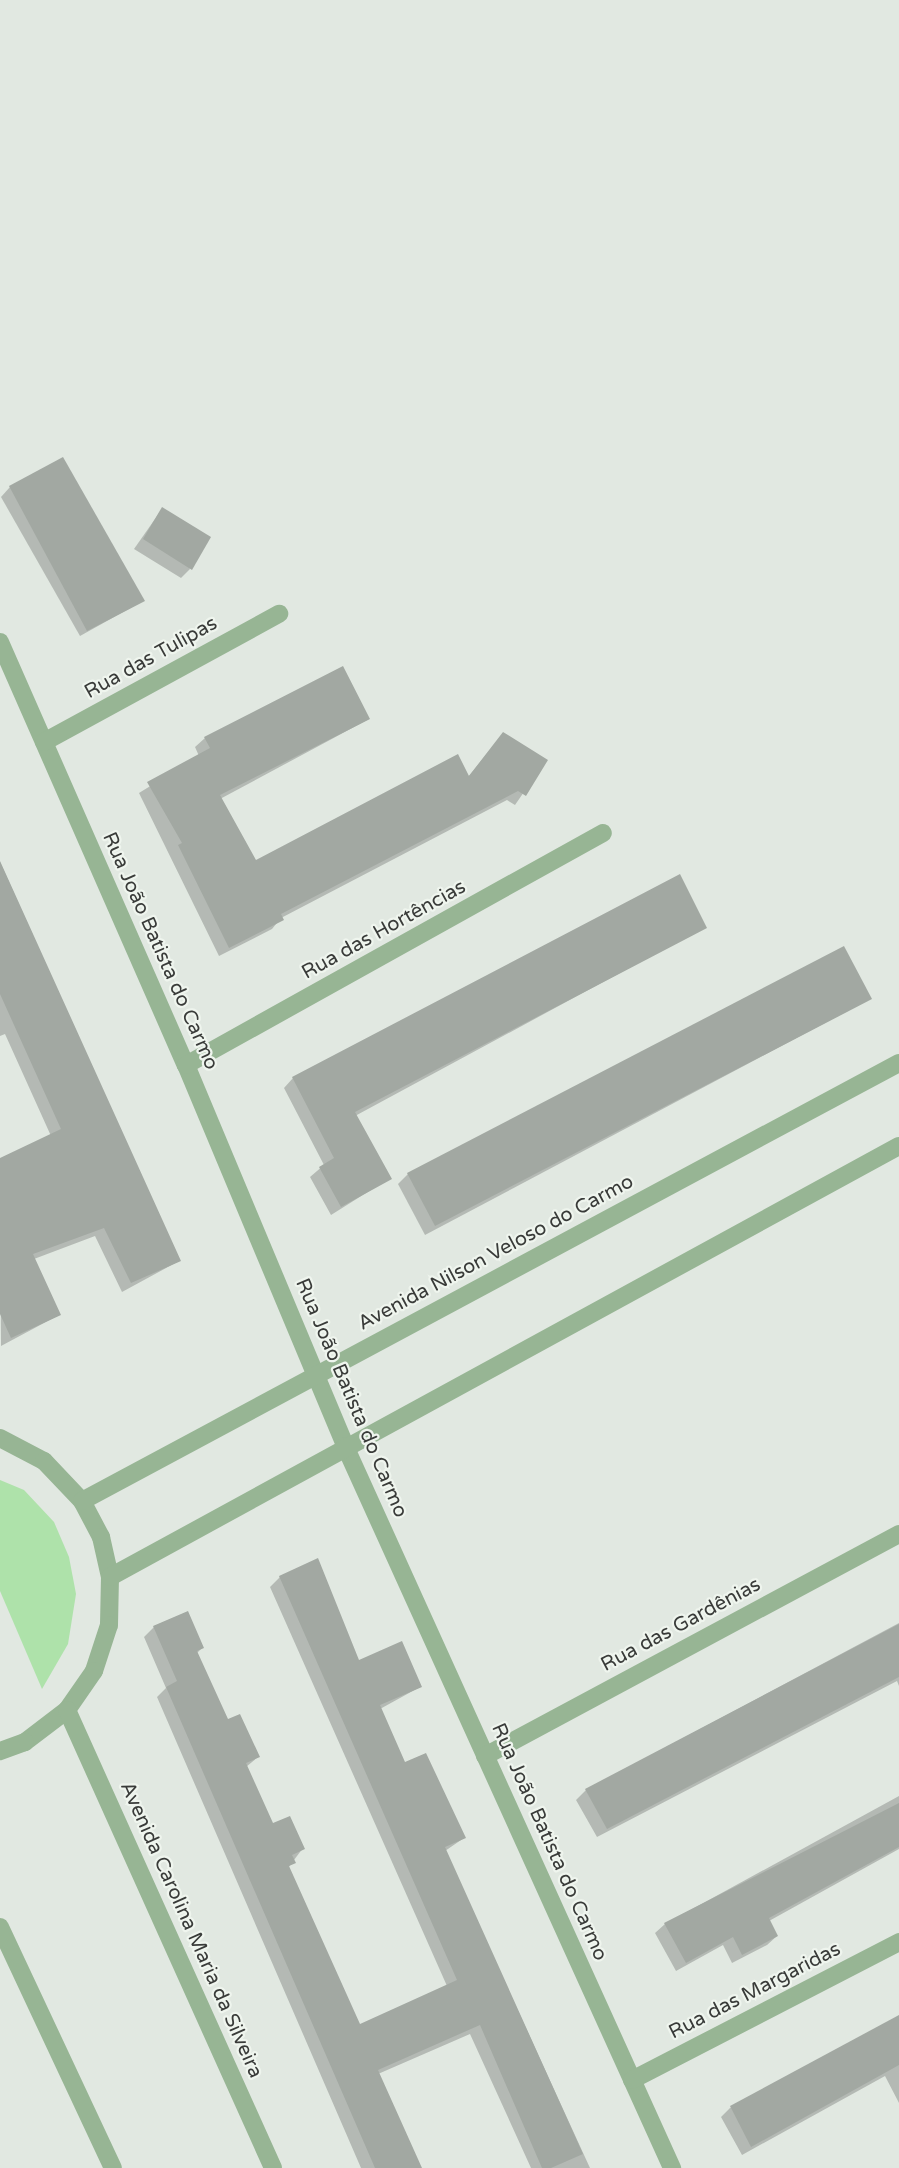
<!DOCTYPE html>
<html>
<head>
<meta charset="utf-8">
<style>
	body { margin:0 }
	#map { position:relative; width:899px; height:2168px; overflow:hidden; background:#e1e8e1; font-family:"Varela Round",sans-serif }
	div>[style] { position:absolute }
	.green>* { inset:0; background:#aee2aa }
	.shadow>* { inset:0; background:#0003 }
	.building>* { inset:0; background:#a2a8a2 }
	.street>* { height:18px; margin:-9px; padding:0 9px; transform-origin:9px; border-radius:9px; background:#97b594 }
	span { translate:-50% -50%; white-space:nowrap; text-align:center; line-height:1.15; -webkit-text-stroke:4.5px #eff5ee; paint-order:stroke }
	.street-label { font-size:20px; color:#393b39 }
</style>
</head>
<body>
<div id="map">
	<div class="green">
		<div style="clip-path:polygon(0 1480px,24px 1490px,54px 1522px,69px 1557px,76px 1594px,68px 1644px,42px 1689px,0 1591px)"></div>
	</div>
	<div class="shadow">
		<div style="clip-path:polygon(10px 487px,143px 601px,80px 636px,1px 497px)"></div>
		<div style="clip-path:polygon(162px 509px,190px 569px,181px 578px,134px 549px)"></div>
		<div style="clip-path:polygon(369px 719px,220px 799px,255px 862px,468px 777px,503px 734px,546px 760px,515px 805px,507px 800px,281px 918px,272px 929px,219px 956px,139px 793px,199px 756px,195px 747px,205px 738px)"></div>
		<div style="clip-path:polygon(0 862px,179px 1261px,122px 1292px,95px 1236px,34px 1259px,59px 1315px,1px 1346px,0 1160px,51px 1136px,5px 1034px,0 1036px)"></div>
		<div style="clip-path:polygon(705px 927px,355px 1116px,390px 1178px,331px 1215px,310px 1177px,324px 1165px,284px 1088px,293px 1078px)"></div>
		<div style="clip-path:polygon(870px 999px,425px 1235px,398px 1184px,408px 1174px)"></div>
		<div style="clip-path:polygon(280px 1577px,358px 1662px,420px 1687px,380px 1709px,404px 1764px,464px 1838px,445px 1851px,590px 2168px,531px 2168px,470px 2034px,378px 2074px,419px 2168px,361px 2168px,157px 1697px,166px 1688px,144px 1637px,154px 1627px,202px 1648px,196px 1654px,227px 1721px,258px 1757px,246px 1767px,272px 1825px,303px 1848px,288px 1868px,359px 2026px,447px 1986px,270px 1587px)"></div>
		<div style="clip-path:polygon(899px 1623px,899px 1686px,897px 1681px,597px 1837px,576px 1800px,586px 1790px)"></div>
		<div style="clip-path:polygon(899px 1796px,899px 1849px,769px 1921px,777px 1936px,767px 1945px,732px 1963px,723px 1945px,676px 1971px,655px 1933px,665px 1924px)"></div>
		<div style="clip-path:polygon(899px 2020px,899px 2103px,885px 2076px,742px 2155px,721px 2117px,730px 2108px)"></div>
	</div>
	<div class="building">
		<div style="clip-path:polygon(63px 457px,145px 601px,87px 631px,9px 486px)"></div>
		<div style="clip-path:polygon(162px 507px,211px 537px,192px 570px,143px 539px)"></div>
		<div style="clip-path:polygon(343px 666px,370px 719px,220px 795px,256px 860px,458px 754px,469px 776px,503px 732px,548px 760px,526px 796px,518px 791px,281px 914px,284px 920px,229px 948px,178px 845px,182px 843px,147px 782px,210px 748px,204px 737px)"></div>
		<div style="clip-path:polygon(0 861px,181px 1261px,131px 1283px,104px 1228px,33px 1254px,61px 1315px,11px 1338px,0 1314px,0 1158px,61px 1129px,0 994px)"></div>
		<div style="clip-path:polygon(680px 874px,707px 928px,355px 1112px,392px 1179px,341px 1207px,319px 1167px,334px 1158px,292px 1077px)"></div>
		<div style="clip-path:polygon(844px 946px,872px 999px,435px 1226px,407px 1173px)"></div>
		<div style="clip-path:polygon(318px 1558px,359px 1660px,402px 1641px,422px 1687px,380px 1705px,405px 1762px,426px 1753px,466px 1838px,445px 1847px,583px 2154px,551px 2168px,542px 2168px,480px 2025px,378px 2070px,422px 2168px,375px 2168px,166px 1687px,177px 1681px,153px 1626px,188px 1611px,204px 1648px,197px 1651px,228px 1719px,240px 1714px,260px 1757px,246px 1763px,273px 1823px,290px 1816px,305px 1849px,292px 1855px,296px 1863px,289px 1866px,360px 2024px,457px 1980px,279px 1576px)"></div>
		<div style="clip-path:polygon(899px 1624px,899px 1677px,607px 1829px,585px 1789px)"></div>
		<div style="clip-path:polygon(899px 1803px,899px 1847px,769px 1918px,778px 1936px,742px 1955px,733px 1937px,686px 1963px,664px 1923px)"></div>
		<div style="clip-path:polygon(899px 2015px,899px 2065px,751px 2147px,730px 2106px)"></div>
	</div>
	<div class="street">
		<div style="left:0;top:642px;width:462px;rotate:66.3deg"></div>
		<div style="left:186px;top:1065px;width:413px;rotate:67.3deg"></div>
		<div style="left:345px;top:1446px;width:793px;rotate:65.63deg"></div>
		<div style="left:44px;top:742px;width:268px;rotate:-28.6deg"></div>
		<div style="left:186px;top:1065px;width:477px;rotate:-29.1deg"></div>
		<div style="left:0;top:1438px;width:50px;rotate:27.6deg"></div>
		<div style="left:44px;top:1461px;width:55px;rotate:46.5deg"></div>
		<div style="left:82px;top:1501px;width:41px;rotate:62.2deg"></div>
		<div style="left:101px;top:1537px;width:41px;rotate:77.3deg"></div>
		<div style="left:110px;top:1577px;width:48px;rotate:91.2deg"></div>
		<div style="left:109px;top:1625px;width:48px;rotate:108.1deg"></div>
		<div style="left:94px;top:1671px;width:47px;rotate:124.7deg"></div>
		<div style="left:67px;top:1710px;width:53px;rotate:142.7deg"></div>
		<div style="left:25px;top:1742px;width:27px;rotate:160deg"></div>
		<div style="left:82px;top:1501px;width:927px;rotate:-28.2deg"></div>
		<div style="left:110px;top:1577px;width:899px;rotate:-28.65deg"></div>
		<div style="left:67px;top:1710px;width:502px;rotate:65.78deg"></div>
		<div style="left:485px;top:1756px;width:470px;rotate:-28.2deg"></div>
		<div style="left:0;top:1927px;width:266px;rotate:64.9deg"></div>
		<div style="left:632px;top:2080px;width:301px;rotate:-27.3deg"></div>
	</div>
	<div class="street-label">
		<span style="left:151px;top:658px;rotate:-29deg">Rua das Tulipas</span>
		<span style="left:384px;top:930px;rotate:-29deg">Rua das Hortências</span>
		<span style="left:160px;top:951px;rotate:66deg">Rua João Batista do Carmo</span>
		<span style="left:496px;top:1253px;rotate:-28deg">Avenida Nilson Veloso do Carmo</span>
		<span style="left:351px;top:1398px;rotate:67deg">Rua João Batista do Carmo</span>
		<span style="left:681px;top:1625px;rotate:-28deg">Rua das Gardênias</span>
		<span style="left:549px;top:1842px;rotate:66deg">Rua João Batista do Carmo</span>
		<span style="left:191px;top:1930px;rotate:66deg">Avenida Carolina Maria da Silveira</span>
		<span style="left:755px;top:1991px;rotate:-27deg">Rua das Margaridas</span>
	</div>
</div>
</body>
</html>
